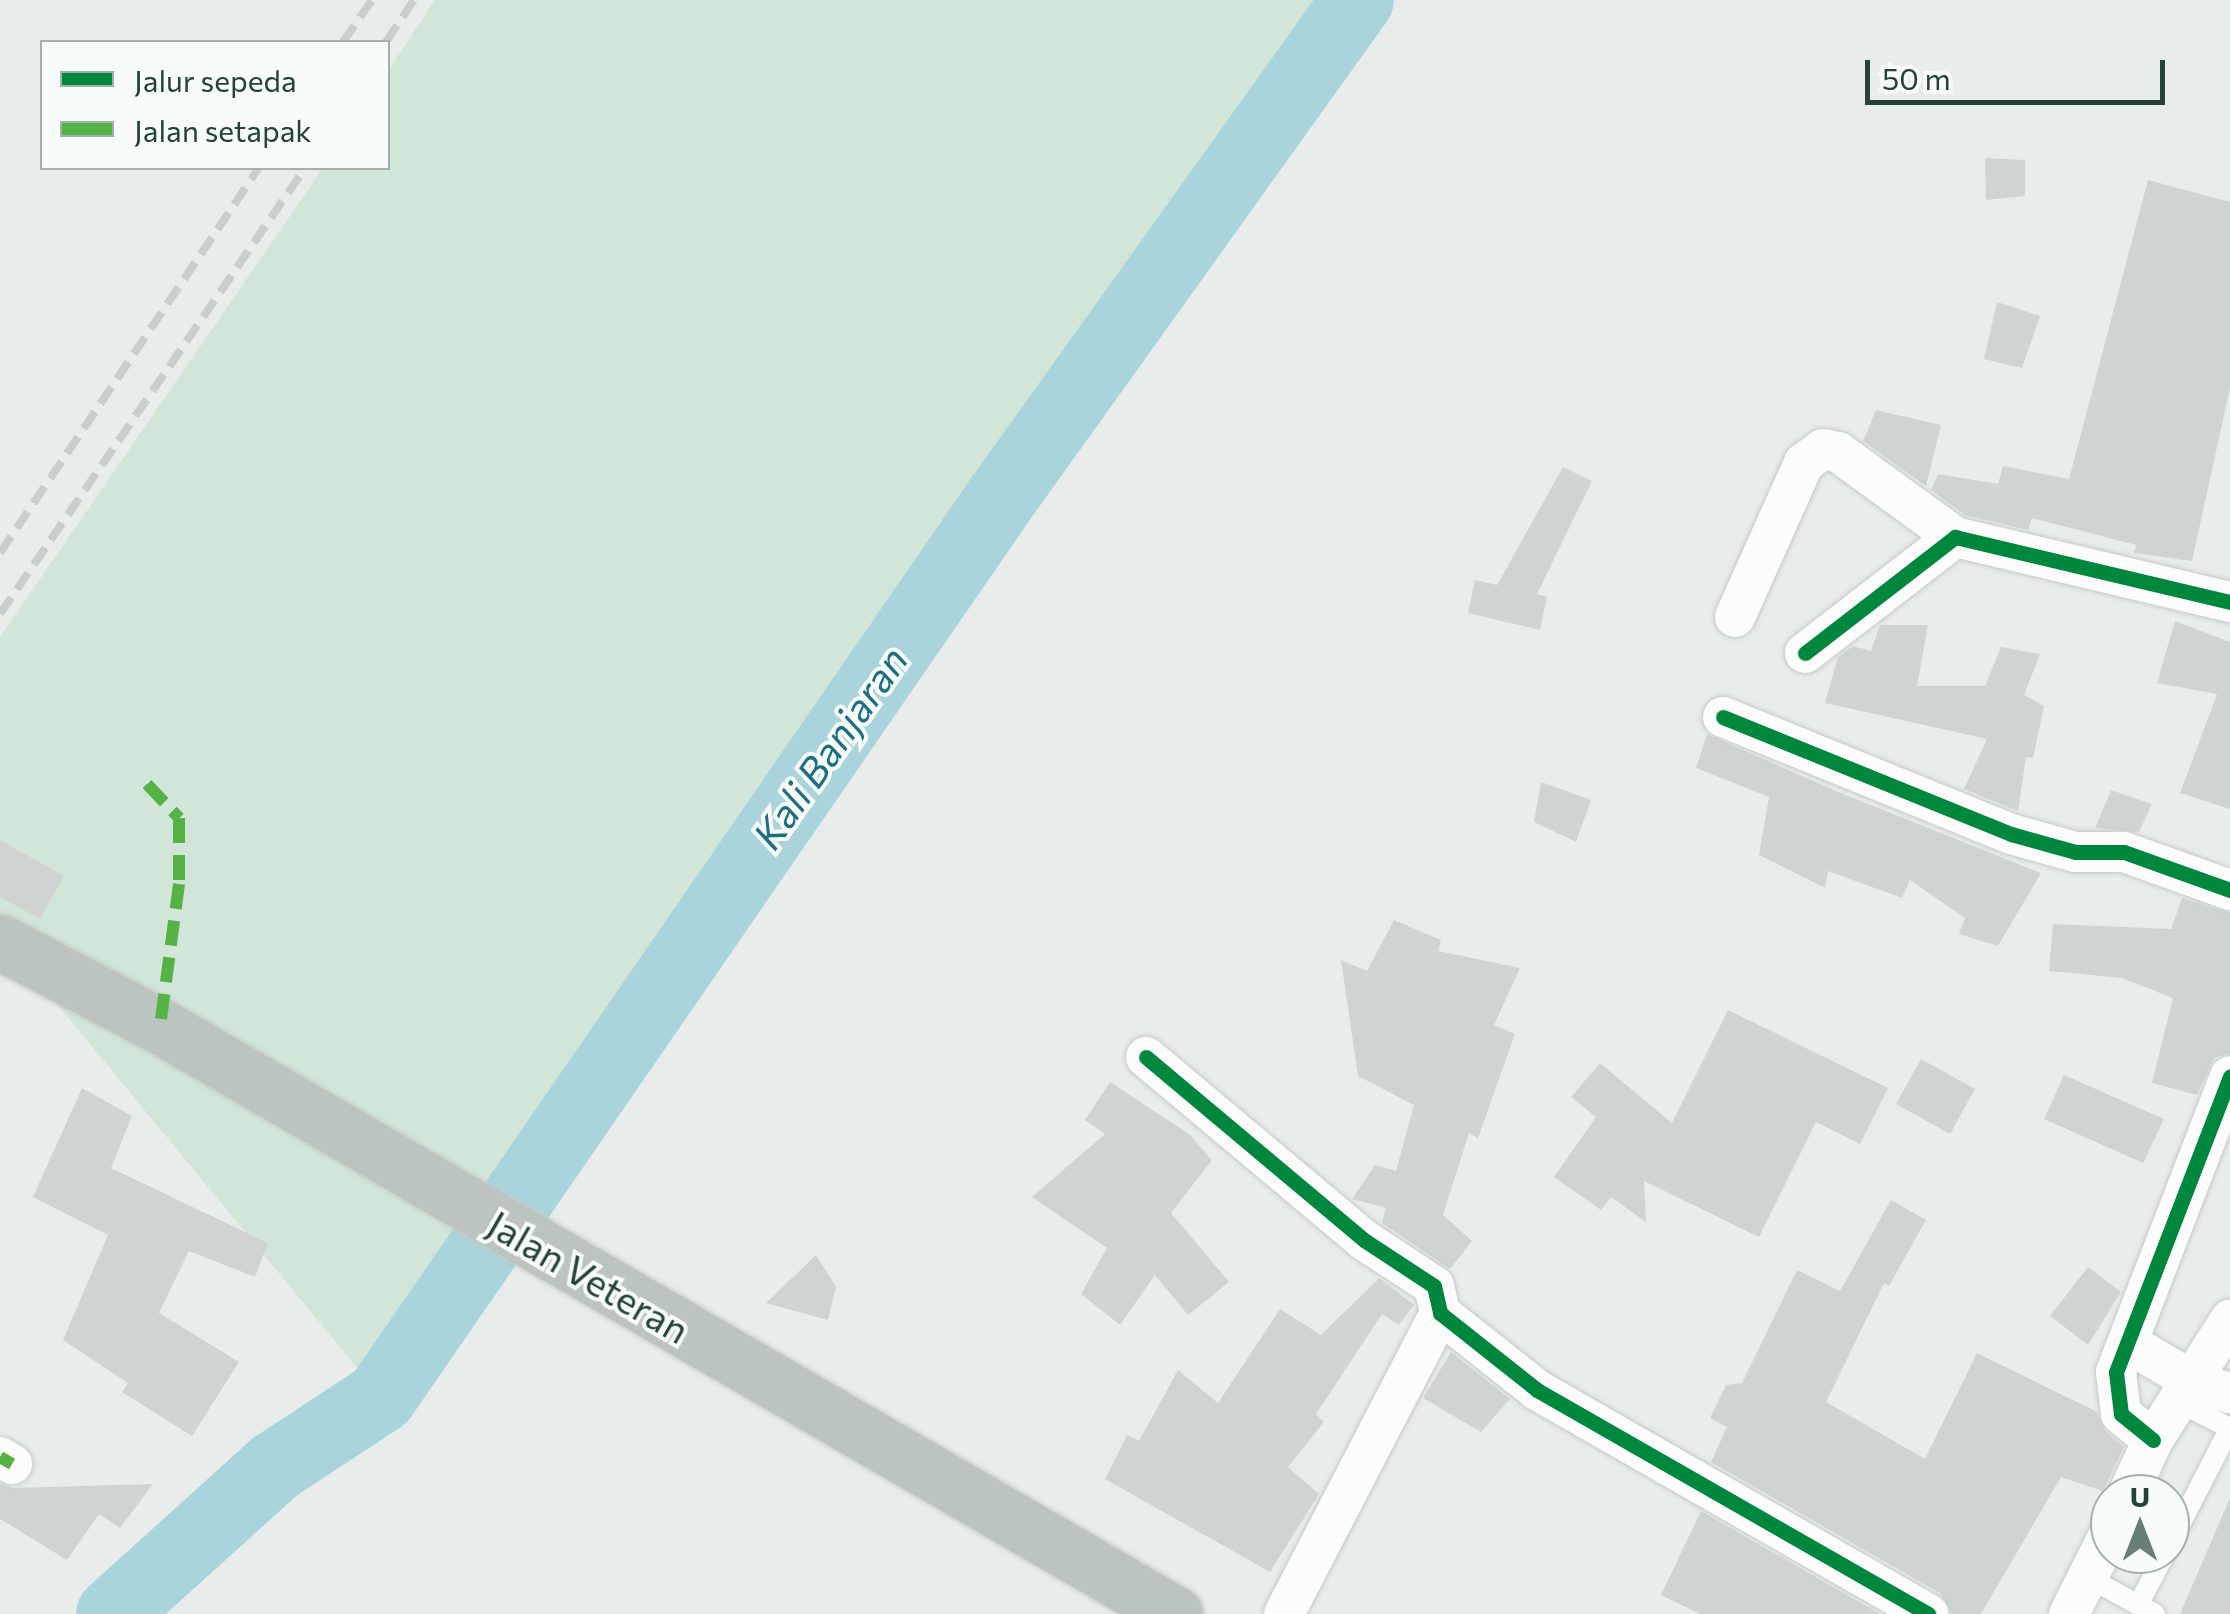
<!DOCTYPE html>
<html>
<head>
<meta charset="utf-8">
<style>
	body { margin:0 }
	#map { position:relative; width:2230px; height:1614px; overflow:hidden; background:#e8edeb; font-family:Commissioner,sans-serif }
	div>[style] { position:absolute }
	.green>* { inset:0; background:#d1e6d8 }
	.river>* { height:72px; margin:-36px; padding:0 36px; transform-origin:36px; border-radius:36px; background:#a9d4db }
	.building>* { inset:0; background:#cfd4d2 }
	.roads { filter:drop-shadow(0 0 2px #c5cac8) drop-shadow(0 0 2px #c5cac8) }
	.lane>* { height:20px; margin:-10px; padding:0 10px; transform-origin:10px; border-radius:10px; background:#fcfcfc }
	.street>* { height:40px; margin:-20px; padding:0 20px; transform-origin:20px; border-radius:20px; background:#fcfcfc }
	.highway>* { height:55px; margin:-27.5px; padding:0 27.5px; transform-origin:27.5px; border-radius:27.5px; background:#bcc4c2 }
	.rail>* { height:8px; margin-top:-4px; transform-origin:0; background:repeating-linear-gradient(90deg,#c9cdcc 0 20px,transparent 0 30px) }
	.quiet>* { height:12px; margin-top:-6px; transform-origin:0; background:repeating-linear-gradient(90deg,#55b346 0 25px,transparent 0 37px) }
	.cycleway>* { height:15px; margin:-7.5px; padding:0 7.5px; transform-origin:7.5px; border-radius:7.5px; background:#00873e }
	span { translate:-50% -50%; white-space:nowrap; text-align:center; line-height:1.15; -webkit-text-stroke:8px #f7fbf9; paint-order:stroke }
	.street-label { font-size:38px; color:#24423a }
	.water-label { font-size:40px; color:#1c6f80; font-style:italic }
	.legend { position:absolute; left:40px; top:40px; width:350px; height:130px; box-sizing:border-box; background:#f7fbf9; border:2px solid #a3b1ad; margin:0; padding:12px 18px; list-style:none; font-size:30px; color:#24423a }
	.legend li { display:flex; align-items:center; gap:20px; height:50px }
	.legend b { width:50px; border:2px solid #a3b1ad }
	.north { position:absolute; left:2090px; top:1474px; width:100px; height:100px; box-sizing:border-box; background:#f7fbf9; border:2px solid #a3b1ad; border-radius:50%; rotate:0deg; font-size:28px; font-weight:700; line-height:40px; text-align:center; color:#24423a }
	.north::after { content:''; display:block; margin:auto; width:35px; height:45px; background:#697e78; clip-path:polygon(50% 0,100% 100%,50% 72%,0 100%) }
	.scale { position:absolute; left:1865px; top:60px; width:300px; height:45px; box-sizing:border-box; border:5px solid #24423a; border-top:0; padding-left:12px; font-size:30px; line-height:35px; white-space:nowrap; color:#24423a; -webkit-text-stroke:8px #f7fbf9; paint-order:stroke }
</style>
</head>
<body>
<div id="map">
	<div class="green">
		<div style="clip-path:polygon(435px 0,1358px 0,999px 501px,381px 1397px,43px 987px,0 965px,0 637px,323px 168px,388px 168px,388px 71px)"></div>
	</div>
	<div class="river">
		<div style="left:112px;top:1614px;width:221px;rotate:-42.1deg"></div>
		<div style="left:276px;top:1466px;width:126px;rotate:-33.3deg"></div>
		<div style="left:381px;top:1397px;width:1088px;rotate:-55.4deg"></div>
		<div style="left:999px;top:501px;width:616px;rotate:-54.38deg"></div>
	</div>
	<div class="building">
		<div style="clip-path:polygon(1985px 158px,2025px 160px,2025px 196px,1986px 200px)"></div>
		<div style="clip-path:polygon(2148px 180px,2230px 202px,2230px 388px,2192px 561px,2134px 553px,2136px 545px,2032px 518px,2028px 530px,1965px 515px,1931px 490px,1938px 474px,1998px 484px,2003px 466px,2069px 479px)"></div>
		<div style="clip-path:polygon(1997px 302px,2040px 316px,2022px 368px,1984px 359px)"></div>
		<div style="clip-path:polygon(1876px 410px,1941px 425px,1926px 486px,1863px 441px)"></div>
		<div style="clip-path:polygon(1563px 467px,1592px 481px,1537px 594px,1547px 597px,1540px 630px,1468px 613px,1475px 580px,1497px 585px)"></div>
		<div style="clip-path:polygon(2175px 621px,2230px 642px,2230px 809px,2180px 793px,2217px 694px,2157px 683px)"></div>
		<div style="clip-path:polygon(1880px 625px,1928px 625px,1917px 686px,1985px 686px,2001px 647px,2040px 654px,2024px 695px,2044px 706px,2033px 758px,2026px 757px,2018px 811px,1964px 789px,1987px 739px,1825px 703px,1838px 657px,1853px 646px,1871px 651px)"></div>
		<div style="clip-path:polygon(1707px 734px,1838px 792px,2041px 873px,1998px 946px,1959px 934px,1965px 918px,1910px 880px,1902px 898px,1828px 871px,1825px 888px,1759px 855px,1769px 797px,1696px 768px)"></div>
		<div style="clip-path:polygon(1541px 782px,1591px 800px,1576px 842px,1534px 822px)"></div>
		<div style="clip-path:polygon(2111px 790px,2152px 804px,2139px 832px,2095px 828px)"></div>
		<div style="clip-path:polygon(0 840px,64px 876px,40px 919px,0 897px)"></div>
		<div style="clip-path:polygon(2182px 898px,2230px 913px,2230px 1053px,2214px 1058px,2197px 1095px,2152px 1083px,2173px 998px,2122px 978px,2049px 971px,2053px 924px,2171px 929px)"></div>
		<div style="clip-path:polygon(1394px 920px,1441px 940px,1438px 951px,1520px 968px,1494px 1025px,1515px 1034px,1478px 1138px,1469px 1133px,1443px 1215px,1472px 1241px,1450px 1269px,1382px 1223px,1386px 1208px,1352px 1199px,1375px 1165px,1396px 1171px,1414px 1105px,1358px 1076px,1341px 960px,1367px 971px)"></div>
		<div style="clip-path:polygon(1728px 1010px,1888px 1088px,1860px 1144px,1816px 1122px,1759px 1237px,1644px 1181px,1646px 1222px,1611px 1197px,1601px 1210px,1554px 1177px,1596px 1117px,1571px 1097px,1600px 1063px,1672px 1123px)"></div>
		<div style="clip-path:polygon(1921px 1059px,1975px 1089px,1950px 1134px,1896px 1104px)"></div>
		<div style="clip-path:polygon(2064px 1075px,2164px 1119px,2143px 1163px,2044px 1119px)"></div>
		<div style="clip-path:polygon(1110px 1082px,1189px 1134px,1212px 1160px,1171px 1213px,1229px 1282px,1188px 1315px,1155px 1275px,1120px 1325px,1081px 1294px,1107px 1248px,1032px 1197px,1105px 1134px,1085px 1120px)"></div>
		<div style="clip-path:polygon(82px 1088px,132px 1116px,111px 1168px,268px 1243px,255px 1277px,189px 1251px,159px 1313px,239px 1362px,192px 1436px,122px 1392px,128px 1383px,63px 1340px,108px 1235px,33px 1197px)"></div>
		<div style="clip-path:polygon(1891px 1200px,1926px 1220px,1889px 1286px,1884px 1283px,1826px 1402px,1925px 1459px,1977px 1353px,2097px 1412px,2105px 1431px,2124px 1447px,2103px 1491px,2061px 1477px,1981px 1614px,1952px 1614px,1940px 1593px,1711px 1462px,1727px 1427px,1710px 1418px,1726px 1385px,1742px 1383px,1797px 1270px,1840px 1291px)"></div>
		<div style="clip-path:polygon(816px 1255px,836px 1287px,828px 1320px,766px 1303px)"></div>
		<div style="clip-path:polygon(2088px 1267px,2121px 1292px,2088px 1345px,2050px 1316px)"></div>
		<div style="clip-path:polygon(1379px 1278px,1414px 1305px,1399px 1325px,1382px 1314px,1316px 1414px,1324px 1422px,1288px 1467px,1319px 1494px,1270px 1572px,1105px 1479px,1127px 1435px,1139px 1441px,1178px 1370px,1218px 1403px,1280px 1309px,1321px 1335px)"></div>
		<div style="clip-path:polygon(1451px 1352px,1510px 1399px,1481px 1432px,1423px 1398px)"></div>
		<div style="clip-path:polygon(0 1484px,13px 1488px,153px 1484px,120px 1528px,99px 1514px,67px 1560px,0 1519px)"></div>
		<div style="clip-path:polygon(2230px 1498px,2230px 1614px,2180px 1614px)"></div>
		<div style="clip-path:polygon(1701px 1511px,1880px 1614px,1700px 1614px,1661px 1595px)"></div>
	</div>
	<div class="roads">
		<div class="lane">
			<div style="left:2170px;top:1544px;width:131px;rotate:-62.7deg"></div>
			<div style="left:2230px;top:1428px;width:58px;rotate:-153.4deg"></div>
			<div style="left:2089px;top:1578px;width:75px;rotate:28.6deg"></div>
			<div style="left:2138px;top:1605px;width:58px;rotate:-62.1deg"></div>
		</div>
		<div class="street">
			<div style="left:1735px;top:617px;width:169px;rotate:-65.9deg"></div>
			<div style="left:1804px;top:463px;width:24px;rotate:-36deg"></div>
			<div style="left:1823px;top:449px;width:15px;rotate:11deg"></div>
			<div style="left:1838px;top:452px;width:145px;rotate:36deg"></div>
			<div style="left:1805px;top:653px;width:190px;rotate:-37.7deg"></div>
			<div style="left:1955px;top:537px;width:283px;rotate:13.3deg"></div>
			<div style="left:1723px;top:717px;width:311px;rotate:22.1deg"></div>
			<div style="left:2011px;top:834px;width:67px;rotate:15.5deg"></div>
			<div style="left:2076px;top:852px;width:48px"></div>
			<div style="left:2124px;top:852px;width:113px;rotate:19.7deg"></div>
			<div style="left:1146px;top:1057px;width:285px;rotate:40deg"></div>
			<div style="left:1364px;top:1240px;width:84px;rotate:33.3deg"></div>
			<div style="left:1434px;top:1286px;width:28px;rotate:77deg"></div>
			<div style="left:1440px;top:1313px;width:124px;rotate:38.4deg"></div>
			<div style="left:1537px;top:1390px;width:451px;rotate:29.8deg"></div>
			<div style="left:2128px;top:1343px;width:74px;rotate:30.7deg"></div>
			<div style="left:2192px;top:1381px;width:40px;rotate:18deg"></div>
			<div style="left:2153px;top:1440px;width:41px;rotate:-140.9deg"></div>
			<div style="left:2121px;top:1414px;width:42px;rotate:-96.8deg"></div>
			<div style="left:2116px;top:1372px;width:317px;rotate:-68.9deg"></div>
			<div style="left:0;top:1457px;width:14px;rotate:30deg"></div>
			<div style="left:2128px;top:1494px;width:60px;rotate:-65.2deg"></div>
			<div style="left:2153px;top:1440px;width:143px;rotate:-57.3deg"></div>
			<div style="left:1284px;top:1614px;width:339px;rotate:-62.6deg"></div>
			<div style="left:2069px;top:1614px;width:91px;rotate:-63.2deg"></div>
		</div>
		<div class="highway">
			<div style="left:0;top:942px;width:181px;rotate:27.7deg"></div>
			<div style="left:160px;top:1026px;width:1173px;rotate:30.08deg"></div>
		</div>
	</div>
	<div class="rail">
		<div style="left:343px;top:42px;width:51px;rotate:-55.4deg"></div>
		<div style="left:386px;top:42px;width:50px;rotate:-56.3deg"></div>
		<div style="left:0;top:553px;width:464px;rotate:-56.1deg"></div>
		<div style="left:0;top:614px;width:540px;rotate:-55.63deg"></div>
	</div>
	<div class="quiet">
		<div style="left:147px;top:784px;width:47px;rotate:46.7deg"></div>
		<div style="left:179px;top:818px;width:66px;rotate:90deg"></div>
		<div style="left:179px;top:884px;width:143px;rotate:97.6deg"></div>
		<div style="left:0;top:1457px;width:14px;rotate:30deg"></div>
	</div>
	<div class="cycleway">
		<div style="left:1805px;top:653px;width:190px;rotate:-37.7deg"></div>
		<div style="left:1955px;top:537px;width:283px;rotate:13.3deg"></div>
		<div style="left:1723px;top:717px;width:311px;rotate:22.1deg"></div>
		<div style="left:2011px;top:834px;width:67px;rotate:15.5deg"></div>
		<div style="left:2076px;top:852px;width:48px"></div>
		<div style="left:2124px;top:852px;width:113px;rotate:19.7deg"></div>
		<div style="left:1146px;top:1057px;width:285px;rotate:40deg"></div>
		<div style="left:1364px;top:1240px;width:84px;rotate:33.3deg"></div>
		<div style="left:1434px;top:1286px;width:28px;rotate:77deg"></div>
		<div style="left:1440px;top:1313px;width:124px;rotate:38.4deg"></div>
		<div style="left:1537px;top:1390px;width:451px;rotate:29.8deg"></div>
		<div style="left:2153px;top:1440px;width:41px;rotate:-140.9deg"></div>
		<div style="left:2121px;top:1414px;width:42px;rotate:-96.8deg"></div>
		<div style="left:2116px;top:1372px;width:317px;rotate:-68.9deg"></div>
	</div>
	<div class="street-label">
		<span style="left:589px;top:1276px;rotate:30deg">Jalan Veteran</span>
	</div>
	<div class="water-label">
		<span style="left:829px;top:747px;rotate:-55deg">Kali Banjaran</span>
	</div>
	<ul class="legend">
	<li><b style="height:12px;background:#00873e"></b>Jalur sepeda</li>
	<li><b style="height:12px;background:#55b346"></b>Jalan setapak</li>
	</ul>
	<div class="north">U</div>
	<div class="scale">50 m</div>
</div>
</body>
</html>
